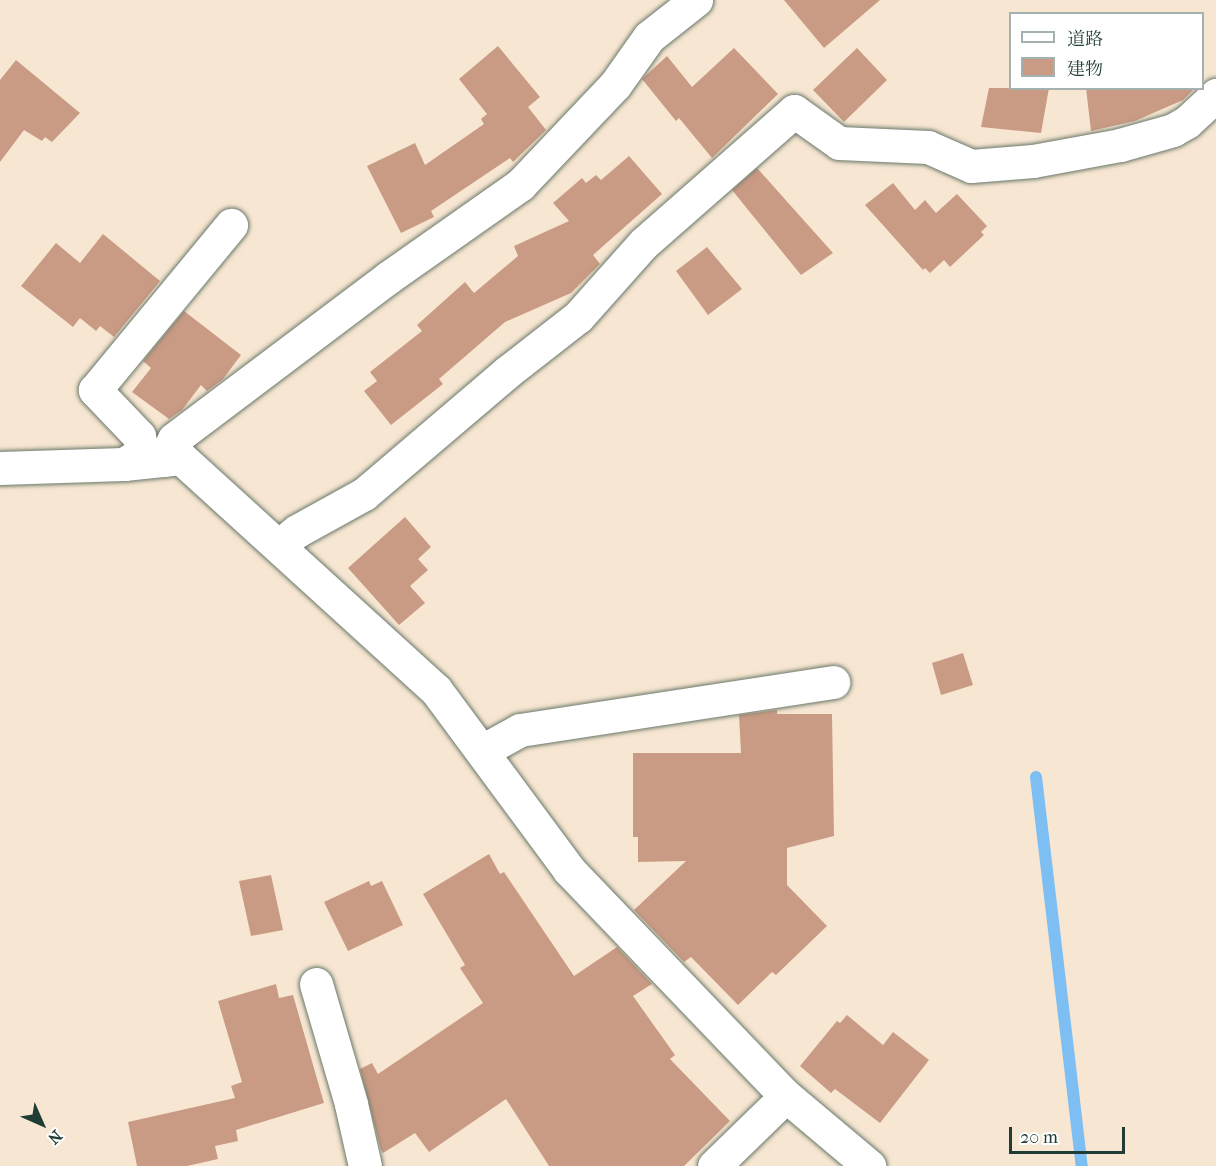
<!DOCTYPE html>
<html>
<head>
<meta charset="utf-8">
<style>
	body { margin:0 }
	#map { position:relative; width:1216px; height:1166px; overflow:hidden; background:#f7e7d2; font-family:"IM FELL French Canon","Noto Serif JP",serif }
	div>[style] { position:absolute }
	.stream>* { height:12px; margin:-6px; padding:0 6px; transform-origin:6px; border-radius:6px; background:#7dbff2 }
	.building>* { inset:0; background:#ca9b84 }
	.roads { filter:drop-shadow(0 0 2px #6b786b) drop-shadow(0 0 2px #6b786b) }
	.minor>* { height:33px; margin:-16.5px; padding:0 16.5px; transform-origin:16.5px; border-radius:16.5px; background:#fff }
	span { translate:-50% -50%; white-space:nowrap; text-align:center; line-height:1.15; -webkit-text-stroke:4.5px #fff; paint-order:stroke }
	.legend { position:absolute; left:1009px; top:12px; width:195px; height:78px; box-sizing:border-box; background:#fff; border:2px solid #a5b1ae; margin:0; padding:8px 10px; list-style:none; font-size:18px; color:#1f3d34 }
	.legend li { display:flex; align-items:center; gap:12px; height:30px }
	.legend b { width:30px; border:2px solid #a5b1ae }
	.north { position:absolute; left:12px; top:1094px; width:60px; height:60px; -webkit-text-stroke:4px #fff; paint-order:stroke; rotate:135deg; font-size:16px; font-weight:700; line-height:24px; text-align:center; color:#1f3d34 }
	.north::after { content:''; display:block; margin:auto; width:21px; height:27px; background:#1f3d34; clip-path:polygon(50% 0,100% 100%,50% 72%,0 100%) }
	.scale { position:absolute; left:1009px; top:1127px; width:116px; height:27px; box-sizing:border-box; border:3px solid #1f3d34; border-top:0; padding-left:8px; font-size:18px; line-height:21px; white-space:nowrap; color:#1f3d34; -webkit-text-stroke:4px #fff; paint-order:stroke }
</style>
</head>
<body>
<div id="map">
	<div class="stream">
		<div style="left:1036px;top:777px;width:392px;rotate:83.3deg"></div>
	</div>
	<div class="building">
		<div style="clip-path:polygon(784px 0,880px 0,824px 48px)"></div>
		<div style="clip-path:polygon(498px 46px,540px 97px,528px 107px,546px 130px,513px 162px,510px 158px,431px 211px,434px 217px,401px 233px,367px 166px,415px 143px,425px 165px,484px 124px,481px 119px,487px 114px,459px 79px)"></div>
		<div style="clip-path:polygon(734px 48px,778px 94px,712px 158px,679px 118px,676px 121px,642px 79px,667px 56px,692px 87px)"></div>
		<div style="clip-path:polygon(857px 48px,887px 80px,844px 122px,813px 90px)"></div>
		<div style="clip-path:polygon(16px 60px,80px 113px,52px 142px,45px 137px,42px 141px,24px 130px,0 162px,0 80px)"></div>
		<div style="clip-path:polygon(989px 88px,1049px 88px,1041px 133px,981px 127px)"></div>
		<div style="clip-path:polygon(1086px 88px,1195px 88px,1183px 100px,1135px 121px,1091px 131px)"></div>
		<div style="clip-path:polygon(629px 156px,662px 194px,593px 255px,600px 264px,571px 293px,505px 322px,439px 379px,443px 384px,391px 425px,364px 391px,377px 381px,370px 372px,422px 331px,417px 325px,465px 282px,474px 293px,518px 256px,514px 246px,569px 221px,553px 203px,582px 178px,586px 183px,596px 175px,601px 180px)"></div>
		<div style="clip-path:polygon(757px 168px,833px 253px,801px 275px,732px 190px)"></div>
		<div style="clip-path:polygon(893px 183px,915px 210px,925px 200px,936px 213px,957px 194px,987px 226px,981px 232px,984px 235px,950px 267px,944px 260px,930px 273px,925px 268px,923px 270px,865px 205px)"></div>
		<div style="clip-path:polygon(103px 234px,160px 281px,114px 337px,100px 326px,96px 331px,80px 318px,73px 327px,21px 286px,56px 243px,80px 263px)"></div>
		<div style="clip-path:polygon(707px 247px,742px 289px,708px 315px,676px 271px)"></div>
		<div style="clip-path:polygon(184px 311px,241px 355px,223px 379px,207px 391px,201px 385px,182px 410px,169px 419px,132px 392px,151px 368px,143px 361px)"></div>
		<div style="clip-path:polygon(405px 517px,431px 547px,418px 559px,428px 570px,410px 586px,425px 603px,399px 625px,348px 568px)"></div>
		<div style="clip-path:polygon(963px 653px,973px 685px,941px 695px,932px 663px)"></div>
		<div style="clip-path:polygon(777px 710px,777px 714px,832px 714px,834px 836px,787px 848px,787px 885px,827px 926px,776px 975px,772px 972px,738px 1005px,691px 957px,684px 962px,634px 910px,686px 861px,638px 862px,638px 837px,633px 837px,633px 753px,741px 753px,739px 715px)"></div>
		<div style="clip-path:polygon(489px 854px,500px 874px,504px 872px,574px 976px,617px 947px,652px 984px,633px 996px,675px 1055px,670px 1059px,730px 1121px,684px 1166px,549px 1166px,506px 1099px,429px 1152px,415px 1133px,383px 1153px,381px 1150px,360px 1069px,372px 1063px,378px 1074px,483px 1003px,460px 968px,465px 965px,423px 894px)"></div>
		<div style="clip-path:polygon(271px 875px,283px 930px,251px 936px,239px 881px)"></div>
		<div style="clip-path:polygon(369px 881px,371px 886px,382px 881px,403px 925px,348px 951px,324px 902px)"></div>
		<div style="clip-path:polygon(276px 984px,279px 998px,293px 995px,324px 1103px,236px 1130px,238px 1141px,215px 1146px,218px 1159px,187px 1166px,137px 1166px,128px 1122px,235px 1098px,231px 1086px,242px 1082px,218px 1001px)"></div>
		<div style="clip-path:polygon(847px 1015px,883px 1045px,893px 1032px,929px 1060px,880px 1123px,835px 1089px,831px 1093px,800px 1066px,837px 1021px,840px 1023px)"></div>
	</div>
	<div class="roads">
		<div class="minor">
			<div style="left:164px;top:460px;width:23px;rotate:-65deg"></div>
			<div style="left:174px;top:439px;width:269px;rotate:-37deg"></div>
			<div style="left:389px;top:277px;width:160px;rotate:-35.1deg"></div>
			<div style="left:520px;top:185px;width:138px;rotate:-46.5deg"></div>
			<div style="left:615px;top:85px;width:59px;rotate:-54.7deg"></div>
			<div style="left:649px;top:37px;width:60px;rotate:-38.2deg"></div>
			<div style="left:124px;top:464px;width:15px;rotate:-32deg"></div>
			<div style="left:137px;top:456px;width:9px;rotate:-63deg"></div>
			<div style="left:141px;top:448px;width:12px;rotate:-99deg"></div>
			<div style="left:139px;top:436px;width:64px;rotate:-133.7deg"></div>
			<div style="left:95px;top:390px;width:214px;rotate:-50.5deg"></div>
			<div style="left:0;top:468px;width:124px;rotate:-1.8deg"></div>
			<div style="left:124px;top:464px;width:57px;rotate:-6deg"></div>
			<div style="left:181px;top:458px;width:345px;rotate:42.3deg"></div>
			<div style="left:436px;top:690px;width:224px;rotate:53.5deg"></div>
			<div style="left:569px;top:870px;width:313px;rotate:46.2deg"></div>
			<div style="left:786px;top:1096px;width:109px;rotate:40.1deg"></div>
			<div style="left:279px;top:546px;width:23px;rotate:-40deg"></div>
			<div style="left:297px;top:531px;width:77px;rotate:-28.9deg"></div>
			<div style="left:364px;top:494px;width:187px;rotate:-40.4deg"></div>
			<div style="left:506px;top:373px;width:91px;rotate:-37.9deg"></div>
			<div style="left:578px;top:317px;width:99px;rotate:-48.3deg"></div>
			<div style="left:644px;top:243px;width:200px;rotate:-41.3deg"></div>
			<div style="left:794px;top:111px;width:55px;rotate:35.4deg"></div>
			<div style="left:839px;top:143px;width:89px;rotate:2.6deg"></div>
			<div style="left:928px;top:147px;width:47px;rotate:23.8deg"></div>
			<div style="left:971px;top:166px;width:62px;rotate:-4.6deg"></div>
			<div style="left:1033px;top:161px;width:88px;rotate:-10.4deg"></div>
			<div style="left:1120px;top:145px;width:55px;rotate:-15.8deg"></div>
			<div style="left:1173px;top:130px;width:16px;rotate:-30deg"></div>
			<div style="left:1187px;top:122px;width:40px;rotate:-43deg"></div>
			<div style="left:482px;top:751px;width:43px;rotate:-28.9deg"></div>
			<div style="left:520px;top:730px;width:317px;rotate:-8.7deg"></div>
			<div style="left:316px;top:984px;width:125px;rotate:73.7deg"></div>
			<div style="left:351px;top:1104px;width:64px;rotate:77.3deg"></div>
			<div style="left:714px;top:1166px;width:100px;rotate:-44.2deg"></div>
		</div>
	</div>
	<ul class="legend">
	<li><b style="height:8px;background:#fff"></b>道路</li>
	<li><b style="height:16px;background:#ca9b84"></b>建物</li>
	</ul>
	<div class="north">N</div>
	<div class="scale">20 m</div>
</div>
</body>
</html>
